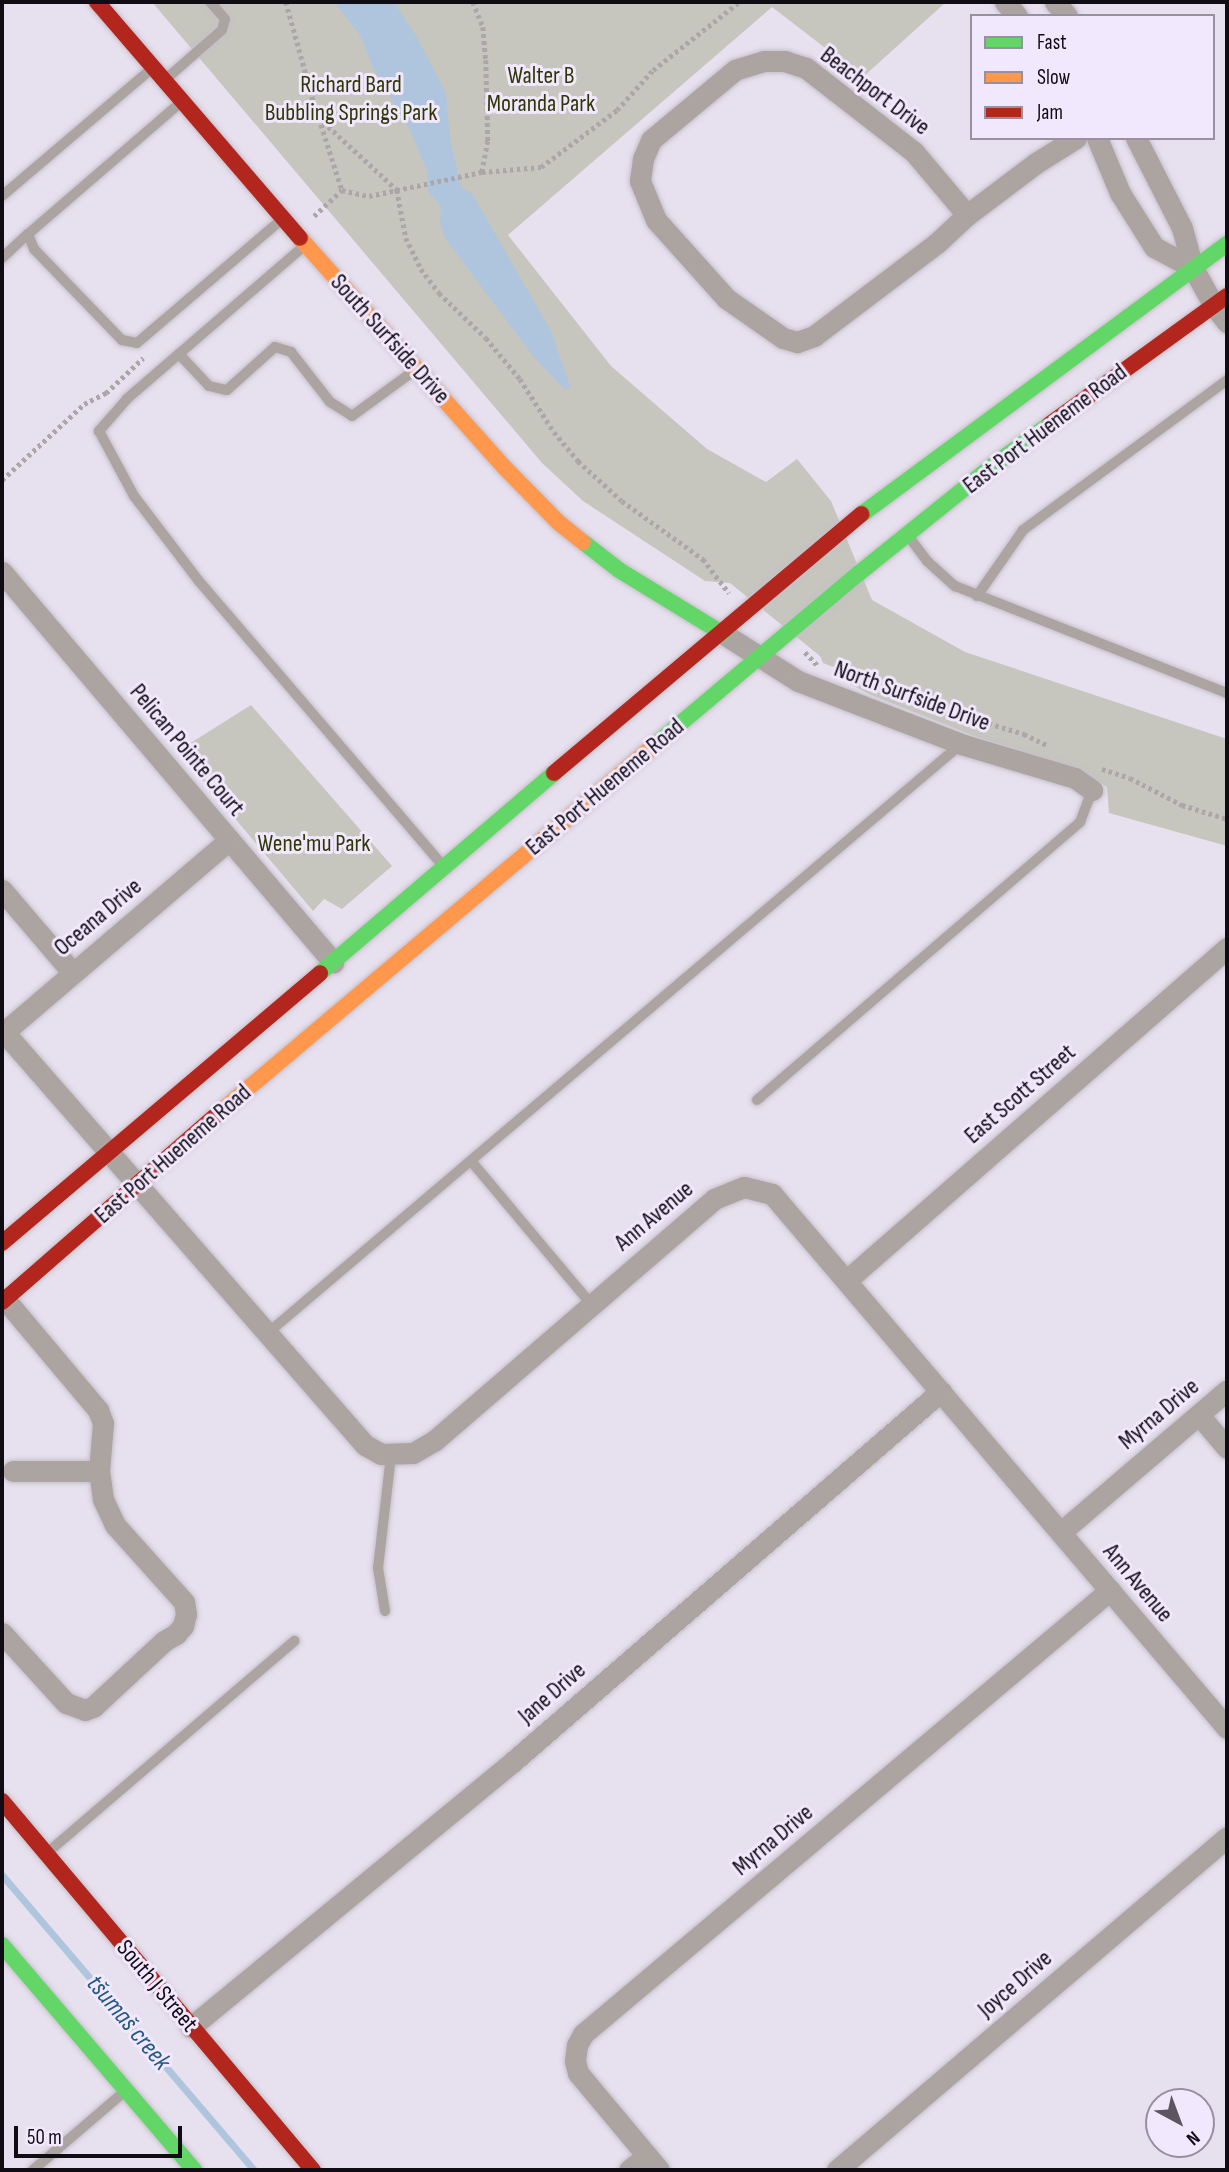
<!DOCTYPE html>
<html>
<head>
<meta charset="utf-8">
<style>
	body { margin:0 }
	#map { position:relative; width:1229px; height:2172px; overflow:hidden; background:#e7e0ee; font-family:"Sofia Sans Condensed",sans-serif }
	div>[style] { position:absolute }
	.green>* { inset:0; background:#c6c6be }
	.water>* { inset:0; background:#afc5dd }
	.stream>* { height:7px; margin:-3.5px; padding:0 3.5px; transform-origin:3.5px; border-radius:3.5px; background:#afc5dd }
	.path>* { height:4.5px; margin-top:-2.25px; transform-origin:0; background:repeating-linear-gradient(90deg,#aca6a9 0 3.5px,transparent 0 7px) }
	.roads { filter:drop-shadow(0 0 2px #c5bfca) drop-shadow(0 0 2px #c5bfca) }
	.lane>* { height:10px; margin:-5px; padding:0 5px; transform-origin:5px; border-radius:5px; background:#aca4a0 }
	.street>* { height:21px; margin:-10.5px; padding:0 10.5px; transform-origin:10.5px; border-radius:10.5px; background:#aca4a0 }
	.fast>* { height:16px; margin:-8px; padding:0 8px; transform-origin:8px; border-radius:8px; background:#63d668 }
	.slow>* { height:16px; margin:-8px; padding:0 8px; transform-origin:8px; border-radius:8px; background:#ff974d }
	.jam>* { height:16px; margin:-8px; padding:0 8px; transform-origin:8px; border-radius:8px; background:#b3261e }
	span { translate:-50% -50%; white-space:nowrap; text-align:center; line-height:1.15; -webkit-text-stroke:6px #f2e8fd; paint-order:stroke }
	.park-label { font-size:24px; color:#2f3706 }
	.street-label { font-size:24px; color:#100c14 }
	.water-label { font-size:26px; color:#255a82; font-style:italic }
	.frame { position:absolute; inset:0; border:4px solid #100c14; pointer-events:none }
	.legend { position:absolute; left:970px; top:14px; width:245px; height:126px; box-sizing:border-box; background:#f2e8fd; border:2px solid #9890a0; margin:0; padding:9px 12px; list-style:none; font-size:21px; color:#100c14 }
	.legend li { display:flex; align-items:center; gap:14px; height:35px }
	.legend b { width:35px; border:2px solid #9890a0 }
	.north { position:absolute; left:1145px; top:2088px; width:70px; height:70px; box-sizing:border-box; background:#f2e8fd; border:2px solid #9890a0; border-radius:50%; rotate:139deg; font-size:19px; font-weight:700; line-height:28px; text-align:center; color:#100c14 }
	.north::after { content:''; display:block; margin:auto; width:24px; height:32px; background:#5b5660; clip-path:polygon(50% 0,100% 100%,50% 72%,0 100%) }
	.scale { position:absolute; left:14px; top:2126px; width:168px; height:32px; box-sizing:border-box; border:4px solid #100c14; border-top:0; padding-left:9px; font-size:21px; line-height:24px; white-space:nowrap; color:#100c14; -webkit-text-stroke:5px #f2e8fd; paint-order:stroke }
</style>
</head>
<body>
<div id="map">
	<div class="green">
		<div style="clip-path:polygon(152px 2px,946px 2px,863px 77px,772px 7px,508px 235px,611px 366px,707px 449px,766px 482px,797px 459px,831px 501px,872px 600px,965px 652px,1227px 739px,1227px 846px,1109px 813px,1107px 787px,1081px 770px,977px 737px,871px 695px,850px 684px,839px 669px,823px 663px,820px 656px,730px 583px,705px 581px,583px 501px,542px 463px)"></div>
		<div style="clip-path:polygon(251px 705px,392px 866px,342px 909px,324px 899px,313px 911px,178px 751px)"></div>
	</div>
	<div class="water">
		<div style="clip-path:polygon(334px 2px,394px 2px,415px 34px,446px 93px,450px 139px,461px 186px,473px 195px,551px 331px,570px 386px,565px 390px,533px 356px,445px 238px,440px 223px,441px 207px,428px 191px,427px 171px,411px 132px,373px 68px,360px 35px)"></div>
	</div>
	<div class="stream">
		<div style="left:2px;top:1875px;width:388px;rotate:49.5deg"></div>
	</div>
	<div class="path">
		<div style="left:286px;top:2px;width:119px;rotate:74.5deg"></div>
		<div style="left:318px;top:117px;width:108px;rotate:42.7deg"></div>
		<div style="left:397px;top:190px;width:49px;rotate:79.4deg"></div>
		<div style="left:406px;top:238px;width:34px;rotate:64deg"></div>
		<div style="left:421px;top:269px;width:30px;rotate:53deg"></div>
		<div style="left:439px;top:293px;width:65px;rotate:43.8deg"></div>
		<div style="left:486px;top:338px;width:53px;rotate:50.3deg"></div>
		<div style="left:520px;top:379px;width:63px;rotate:57.3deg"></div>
		<div style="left:554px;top:432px;width:38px;rotate:50deg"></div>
		<div style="left:578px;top:461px;width:59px;rotate:42.3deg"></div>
		<div style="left:622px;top:501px;width:100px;rotate:35.6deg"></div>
		<div style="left:703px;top:559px;width:43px;rotate:52.6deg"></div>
		<div style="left:473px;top:2px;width:27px;rotate:68deg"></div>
		<div style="left:483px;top:27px;width:33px;rotate:85deg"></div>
		<div style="left:486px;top:60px;width:81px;rotate:88.6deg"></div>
		<div style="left:488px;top:141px;width:32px;rotate:101deg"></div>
		<div style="left:319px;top:118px;width:76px;rotate:72.3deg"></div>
		<div style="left:314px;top:216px;width:38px;rotate:-43deg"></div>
		<div style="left:342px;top:190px;width:28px;rotate:13deg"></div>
		<div style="left:369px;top:196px;width:116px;rotate:-12deg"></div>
		<div style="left:482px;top:172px;width:59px;rotate:-4.8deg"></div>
		<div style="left:541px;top:167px;width:95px;rotate:-36.9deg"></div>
		<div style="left:617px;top:110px;width:54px;rotate:-48deg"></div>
		<div style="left:653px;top:70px;width:110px;rotate:-38.3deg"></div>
		<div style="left:2px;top:480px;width:112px;rotate:-42.8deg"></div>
		<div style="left:84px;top:404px;width:25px;rotate:-27deg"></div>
		<div style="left:106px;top:393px;width:51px;rotate:-43.4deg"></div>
		<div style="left:805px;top:652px;width:19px;rotate:47deg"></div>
		<div style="left:915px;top:701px;width:114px;rotate:16.8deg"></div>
		<div style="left:1024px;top:734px;width:28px;rotate:26deg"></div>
		<div style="left:1102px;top:769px;width:29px;rotate:18deg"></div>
		<div style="left:1130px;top:778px;width:59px;rotate:27.4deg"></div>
		<div style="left:1182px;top:805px;width:47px;rotate:17.3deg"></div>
	</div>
	<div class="roads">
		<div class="lane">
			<div style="left:166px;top:79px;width:74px;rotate:-41.2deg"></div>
			<div style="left:222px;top:30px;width:11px;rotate:-75deg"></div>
			<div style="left:225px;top:19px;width:23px;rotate:-131deg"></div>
			<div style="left:180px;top:103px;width:201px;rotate:139.2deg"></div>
			<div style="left:28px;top:234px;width:16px;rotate:68deg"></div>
			<div style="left:34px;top:249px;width:127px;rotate:46deg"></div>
			<div style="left:122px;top:340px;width:15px;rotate:11deg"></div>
			<div style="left:137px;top:343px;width:189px;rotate:-40.5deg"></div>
			<div style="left:2px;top:196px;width:196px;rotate:-40.4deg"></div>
			<div style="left:304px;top:246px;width:234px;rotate:139.2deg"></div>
			<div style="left:127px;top:399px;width:43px;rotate:131.2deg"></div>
			<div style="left:99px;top:431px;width:74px;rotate:61.7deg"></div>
			<div style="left:134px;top:496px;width:106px;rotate:52.7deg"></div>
			<div style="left:198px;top:580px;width:375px;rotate:49.4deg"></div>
			<div style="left:2px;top:258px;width:35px;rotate:-43deg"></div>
			<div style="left:179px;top:354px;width:44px;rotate:46.8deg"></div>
			<div style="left:209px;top:386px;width:18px;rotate:13deg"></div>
			<div style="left:227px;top:390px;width:64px;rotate:-41.9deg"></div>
			<div style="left:275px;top:347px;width:17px;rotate:17deg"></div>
			<div style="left:291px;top:352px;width:63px;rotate:52deg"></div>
			<div style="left:330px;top:402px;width:26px;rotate:32deg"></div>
			<div style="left:352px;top:416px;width:78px;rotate:-36.1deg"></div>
			<div style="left:909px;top:537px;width:30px;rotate:53deg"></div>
			<div style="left:927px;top:561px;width:38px;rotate:42deg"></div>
			<div style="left:955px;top:586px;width:292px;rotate:21.5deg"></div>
			<div style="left:977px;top:596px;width:80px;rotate:-55.1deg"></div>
			<div style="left:1023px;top:530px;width:253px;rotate:-36.3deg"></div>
			<div style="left:757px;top:1100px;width:426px;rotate:-40.7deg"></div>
			<div style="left:1080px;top:822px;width:34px;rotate:-69deg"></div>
			<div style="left:471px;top:1161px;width:188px;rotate:50deg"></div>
			<div style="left:269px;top:1332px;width:908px;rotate:-40.35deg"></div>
			<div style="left:385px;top:1611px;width:44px;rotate:-99.2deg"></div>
			<div style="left:378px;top:1568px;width:114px;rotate:-83.4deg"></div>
			<div style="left:47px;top:1853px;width:326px;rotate:-40.6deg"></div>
			<div style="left:33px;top:2170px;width:120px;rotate:-40.6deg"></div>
		</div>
		<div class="street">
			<div style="left:1005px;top:2px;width:18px;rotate:49deg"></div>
			<div style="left:1055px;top:2px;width:18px;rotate:49deg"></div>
			<div style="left:1097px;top:138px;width:60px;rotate:67.3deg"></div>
			<div style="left:1120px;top:193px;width:64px;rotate:57.8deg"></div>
			<div style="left:1154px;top:247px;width:44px;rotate:28.3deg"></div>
			<div style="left:1136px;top:138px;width:101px;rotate:62.9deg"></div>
			<div style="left:1182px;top:228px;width:41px;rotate:74.6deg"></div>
			<div style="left:1193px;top:268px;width:43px;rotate:61.1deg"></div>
			<div style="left:1214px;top:306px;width:21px;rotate:51deg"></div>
			<div style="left:967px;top:215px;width:82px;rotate:-130.1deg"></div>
			<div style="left:914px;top:152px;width:137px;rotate:-142.1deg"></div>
			<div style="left:806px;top:68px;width:22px;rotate:-162deg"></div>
			<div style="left:785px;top:61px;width:21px;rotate:180deg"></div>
			<div style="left:764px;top:61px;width:30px;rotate:163deg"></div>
			<div style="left:735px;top:70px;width:109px;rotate:140.2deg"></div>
			<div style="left:651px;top:140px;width:21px;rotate:113deg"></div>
			<div style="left:643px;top:159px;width:22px;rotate:98deg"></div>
			<div style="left:640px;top:181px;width:42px;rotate:67.7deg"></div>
			<div style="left:656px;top:220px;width:106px;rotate:48.1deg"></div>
			<div style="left:727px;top:299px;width:68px;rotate:34.9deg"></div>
			<div style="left:783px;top:338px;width:15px;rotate:16deg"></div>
			<div style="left:797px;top:342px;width:18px;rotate:-19deg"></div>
			<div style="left:814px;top:336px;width:154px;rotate:-37.1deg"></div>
			<div style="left:937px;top:243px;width:41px;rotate:-43deg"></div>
			<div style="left:967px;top:215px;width:86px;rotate:-37deg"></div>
			<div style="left:1036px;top:163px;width:47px;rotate:-32deg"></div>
			<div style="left:2px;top:572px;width:512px;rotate:49.68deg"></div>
			<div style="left:722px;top:633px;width:90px;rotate:32.3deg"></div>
			<div style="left:798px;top:681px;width:175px;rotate:21.1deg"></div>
			<div style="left:961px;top:744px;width:119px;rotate:16.6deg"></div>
			<div style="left:1075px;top:778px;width:21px;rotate:35deg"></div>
			<div style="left:2px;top:890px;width:109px;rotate:49.5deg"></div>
			<div style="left:4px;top:1032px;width:549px;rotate:48.84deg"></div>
			<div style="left:365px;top:1445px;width:18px;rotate:29deg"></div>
			<div style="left:381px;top:1454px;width:32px;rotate:-2deg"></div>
			<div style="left:413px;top:1453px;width:24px;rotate:-30deg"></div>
			<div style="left:434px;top:1441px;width:370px;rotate:-40.8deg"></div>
			<div style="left:714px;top:1199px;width:32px;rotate:-22deg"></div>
			<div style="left:744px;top:1187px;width:29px;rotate:14deg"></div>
			<div style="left:772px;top:1194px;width:702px;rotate:49.57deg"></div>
			<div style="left:2px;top:1034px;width:299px;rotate:-40.5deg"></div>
			<div style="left:847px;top:1280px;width:505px;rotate:-41.14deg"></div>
			<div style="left:1199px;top:1415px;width:43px;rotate:49.7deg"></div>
			<div style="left:13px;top:1471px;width:86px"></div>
			<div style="left:1061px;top:1532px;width:218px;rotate:-40.5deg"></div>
			<div style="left:2px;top:1633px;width:95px;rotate:47.6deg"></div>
			<div style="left:66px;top:1703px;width:20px;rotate:20deg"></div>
			<div style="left:85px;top:1710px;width:9px;rotate:-21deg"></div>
			<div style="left:93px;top:1707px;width:97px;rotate:-42.9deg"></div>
			<div style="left:164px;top:1641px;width:14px;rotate:-30deg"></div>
			<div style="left:176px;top:1634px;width:11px;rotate:-49deg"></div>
			<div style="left:183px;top:1626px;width:12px;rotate:-76deg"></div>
			<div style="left:186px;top:1614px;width:12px;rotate:-99deg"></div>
			<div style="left:184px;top:1602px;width:103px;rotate:-131.9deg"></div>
			<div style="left:115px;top:1525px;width:29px;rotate:-115deg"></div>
			<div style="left:103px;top:1499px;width:28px;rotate:-98deg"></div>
			<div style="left:99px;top:1471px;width:48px;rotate:-85.2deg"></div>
			<div style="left:103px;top:1423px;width:14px;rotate:-111deg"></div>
			<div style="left:98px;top:1410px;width:145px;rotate:-130deg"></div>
			<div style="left:191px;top:2027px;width:412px;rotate:-39.5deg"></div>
			<div style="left:509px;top:1765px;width:571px;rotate:-40.88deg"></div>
			<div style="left:629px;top:2170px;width:23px;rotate:-38deg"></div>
			<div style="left:659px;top:2170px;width:126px;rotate:-129.9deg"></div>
			<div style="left:578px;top:2073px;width:12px;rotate:-104deg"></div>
			<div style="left:575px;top:2061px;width:16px;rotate:-83deg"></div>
			<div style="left:577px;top:2045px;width:13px;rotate:-61deg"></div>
			<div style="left:583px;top:2034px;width:689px;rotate:-40.11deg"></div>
			<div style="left:837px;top:2170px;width:513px;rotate:-40.49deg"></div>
		</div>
		<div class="fast">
			<div style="left:862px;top:514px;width:454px;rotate:-36.5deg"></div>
			<div style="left:583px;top:542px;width:46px;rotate:37.9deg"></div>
			<div style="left:619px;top:570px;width:121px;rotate:31.5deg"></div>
			<div style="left:656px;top:744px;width:264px;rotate:-40.1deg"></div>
			<div style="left:858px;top:574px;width:177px;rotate:-38.8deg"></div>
			<div style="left:996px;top:463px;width:67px;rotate:-35.8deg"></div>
			<div style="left:320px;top:973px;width:308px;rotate:-40.5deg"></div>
			<div style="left:2px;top:1945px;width:296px;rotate:49.5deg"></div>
		</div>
		<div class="slow">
			<div style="left:300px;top:238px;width:307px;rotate:48.3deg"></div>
			<div style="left:504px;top:467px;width:77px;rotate:45.5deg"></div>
			<div style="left:558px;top:522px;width:32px;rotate:39deg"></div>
			<div style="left:220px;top:1112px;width:571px;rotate:-40.17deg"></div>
		</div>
		<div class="jam">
			<div style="left:97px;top:2px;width:311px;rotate:49.3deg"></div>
			<div style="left:1050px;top:424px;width:218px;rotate:-35.9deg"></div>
			<div style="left:554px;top:773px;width:402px;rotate:-40.1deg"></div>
			<div style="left:2px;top:1243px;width:417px;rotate:-40.3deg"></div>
			<div style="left:2px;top:1302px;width:289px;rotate:-41.1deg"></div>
			<div style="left:2px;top:1801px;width:483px;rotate:49.9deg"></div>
		</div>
	</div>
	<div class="park-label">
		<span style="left:541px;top:90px">Walter B<br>Moranda Park</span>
		<span style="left:351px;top:99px">Richard Bard<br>Bubbling Springs Park</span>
		<span style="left:314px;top:844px">Wene'mu Park</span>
	</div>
	<div class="street-label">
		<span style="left:875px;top:91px;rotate:37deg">Beachport Drive</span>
		<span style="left:390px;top:339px;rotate:48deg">South Surfside Drive</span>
		<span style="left:1045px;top:429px;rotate:-37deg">East Port Hueneme Road</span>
		<span style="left:912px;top:696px;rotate:20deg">North Surfside Drive</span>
		<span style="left:187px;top:750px;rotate:50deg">Pelican Pointe Court</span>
		<span style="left:605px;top:787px;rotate:-40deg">East Port Hueneme Road</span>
		<span style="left:98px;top:917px;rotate:-40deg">Oceana Drive</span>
		<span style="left:1020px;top:1094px;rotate:-41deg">East Scott Street</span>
		<span style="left:173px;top:1154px;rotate:-41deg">East Port Hueneme Road</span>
		<span style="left:654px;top:1216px;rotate:-40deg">Ann Avenue</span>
		<span style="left:1159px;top:1414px;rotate:-40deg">Myrna Drive</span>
		<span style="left:1138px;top:1583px;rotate:50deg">Ann Avenue</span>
		<span style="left:552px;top:1693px;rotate:-41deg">Jane Drive</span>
		<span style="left:773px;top:1840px;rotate:-40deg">Myrna Drive</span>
		<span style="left:1015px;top:1984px;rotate:-41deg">Joyce Drive</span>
		<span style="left:157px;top:1986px;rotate:50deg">South J Street</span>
	</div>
	<div class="water-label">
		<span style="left:128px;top:2023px;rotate:50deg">tšumaš creek</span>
	</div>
	<div class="frame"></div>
	<ul class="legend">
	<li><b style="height:9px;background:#63d668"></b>Fast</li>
	<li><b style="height:9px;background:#ff974d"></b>Slow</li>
	<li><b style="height:9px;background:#b3261e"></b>Jam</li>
	</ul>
	<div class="north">N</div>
	<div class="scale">50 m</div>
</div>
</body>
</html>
